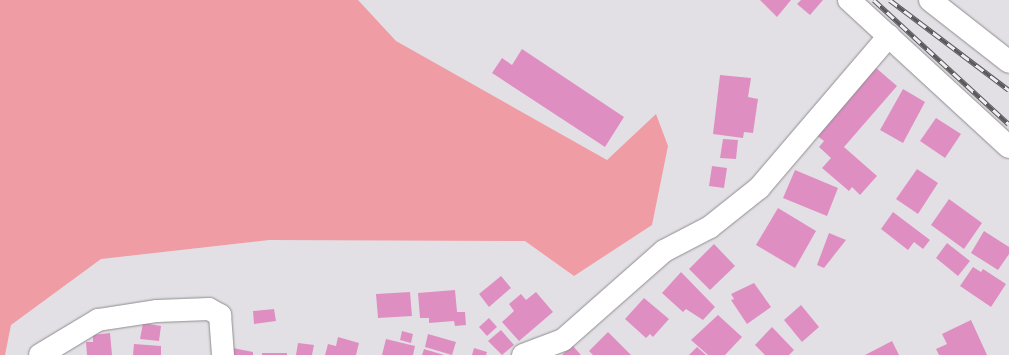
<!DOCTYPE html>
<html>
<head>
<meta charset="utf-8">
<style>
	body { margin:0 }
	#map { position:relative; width:1009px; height:355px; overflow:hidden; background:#e3e0e5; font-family:Barlow,sans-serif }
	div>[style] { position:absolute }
	.green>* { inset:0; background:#f09ca5 }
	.building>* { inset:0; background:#df8ec2 }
	.roads { filter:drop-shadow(0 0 1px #8e8c91) drop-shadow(0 0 1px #8e8c91) }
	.minor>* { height:22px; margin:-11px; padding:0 11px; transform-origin:11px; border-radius:11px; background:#fff }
	.tertiary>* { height:22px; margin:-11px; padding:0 11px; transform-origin:11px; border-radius:11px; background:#fff }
	.rail>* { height:4.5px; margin-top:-2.25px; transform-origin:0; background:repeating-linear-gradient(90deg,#f0edf3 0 9px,#59585a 0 18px); box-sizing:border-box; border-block:1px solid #59585a }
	span { translate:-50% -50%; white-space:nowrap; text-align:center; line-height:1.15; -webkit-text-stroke:3px #f0edf3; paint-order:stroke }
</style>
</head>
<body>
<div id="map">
	<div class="green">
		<div style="clip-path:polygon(0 0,358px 0,396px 41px,607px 160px,656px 114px,668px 146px,652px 225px,574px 276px,525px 241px,269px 240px,101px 259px,11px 325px,5px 355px,0 355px)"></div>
	</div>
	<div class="building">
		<div style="clip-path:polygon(760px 0,791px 0,777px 17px)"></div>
		<div style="clip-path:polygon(801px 0,823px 0,810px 15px,797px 4px)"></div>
		<div style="clip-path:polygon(522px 49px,624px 117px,605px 147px,492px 73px,502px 58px,512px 65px)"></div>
		<div style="clip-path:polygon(875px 67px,897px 86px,844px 147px,877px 176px,860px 195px,852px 187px,849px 191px,822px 168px,831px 158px,819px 147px,824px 141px,816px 135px)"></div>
		<div style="clip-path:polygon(720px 75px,751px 78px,748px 97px,758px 99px,753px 133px,744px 132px,743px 138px,713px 134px)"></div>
		<div style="clip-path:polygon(903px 89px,925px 102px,903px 143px,880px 130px)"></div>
		<div style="clip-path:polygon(936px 118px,961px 134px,945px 158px,920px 141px)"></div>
		<div style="clip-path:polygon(723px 139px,738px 140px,736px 159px,720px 158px)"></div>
		<div style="clip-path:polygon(712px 166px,727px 168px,724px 188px,709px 186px)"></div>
		<div style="clip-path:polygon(917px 169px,938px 183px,918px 214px,896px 199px)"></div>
		<div style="clip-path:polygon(795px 170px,838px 188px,827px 216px,783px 198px)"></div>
		<div style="clip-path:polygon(949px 199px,982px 223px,964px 249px,931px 225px)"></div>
		<div style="clip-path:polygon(778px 208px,816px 231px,795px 268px,756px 245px)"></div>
		<div style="clip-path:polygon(893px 212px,930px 240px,923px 249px,914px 242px,908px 250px,881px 229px)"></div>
		<div style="clip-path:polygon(984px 231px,1009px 247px,1009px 254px,998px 270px,971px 253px)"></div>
		<div style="clip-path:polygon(829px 233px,846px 240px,824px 268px,817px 265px)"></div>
		<div style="clip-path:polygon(947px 243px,970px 261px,958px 276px,936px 258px)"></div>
		<div style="clip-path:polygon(714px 244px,735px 266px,710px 290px,689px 269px)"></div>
		<div style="clip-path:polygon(973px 267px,981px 272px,983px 269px,1006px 284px,991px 307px,960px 286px)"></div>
		<div style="clip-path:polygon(681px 272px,715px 307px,703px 320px,686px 309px,683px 312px,662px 293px)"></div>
		<div style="clip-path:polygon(501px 276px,511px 288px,489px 307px,479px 294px)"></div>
		<div style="clip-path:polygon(754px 283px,771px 307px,747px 324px,731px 300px,734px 299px,731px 294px)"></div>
		<div style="clip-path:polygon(455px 290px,457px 312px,465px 312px,466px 325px,455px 326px,454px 321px,429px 323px,429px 318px,420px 318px,418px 293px)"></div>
		<div style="clip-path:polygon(410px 292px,412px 316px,378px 318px,376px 294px)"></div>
		<div style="clip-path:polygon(536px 292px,553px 312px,519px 341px,502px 322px,514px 311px,509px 304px,521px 294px,526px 300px)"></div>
		<div style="clip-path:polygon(644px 298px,669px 319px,653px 337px,650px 334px,646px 338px,625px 319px)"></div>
		<div style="clip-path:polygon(801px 305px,819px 327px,802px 342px,784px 320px)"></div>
		<div style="clip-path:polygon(274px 309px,276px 321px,254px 324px,253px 311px)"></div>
		<div style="clip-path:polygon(718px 315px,742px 337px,725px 355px,708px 355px,691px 340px)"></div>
		<div style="clip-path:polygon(489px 318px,497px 327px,487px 336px,479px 327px)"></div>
		<div style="clip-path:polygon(971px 320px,987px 355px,939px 355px,936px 349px,947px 344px,942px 334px)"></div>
		<div style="clip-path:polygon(143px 323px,161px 326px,159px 341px,140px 339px)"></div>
		<div style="clip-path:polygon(772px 327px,794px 350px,789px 355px,765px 355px,755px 345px)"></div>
		<div style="clip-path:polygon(501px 330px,514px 345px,502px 355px,488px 341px)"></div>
		<div style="clip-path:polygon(402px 331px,413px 334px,411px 343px,400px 340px)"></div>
		<div style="clip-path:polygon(608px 332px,631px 355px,593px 355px,589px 351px)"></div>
		<div style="clip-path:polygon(110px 333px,112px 355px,87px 355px,86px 342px,93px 342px,93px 335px)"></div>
		<div style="clip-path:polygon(428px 334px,456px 342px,452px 355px,425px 347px)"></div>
		<div style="clip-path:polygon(338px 337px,359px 343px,356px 355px,325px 355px,328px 344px,336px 346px)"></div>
		<div style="clip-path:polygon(386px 339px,415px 346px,413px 355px,382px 355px)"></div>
		<div style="clip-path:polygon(892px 341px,899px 355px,865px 355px)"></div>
		<div style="clip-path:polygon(298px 343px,314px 345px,312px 355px,296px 355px)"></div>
		<div style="clip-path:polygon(134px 344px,161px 346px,161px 355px,133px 355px)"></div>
		<div style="clip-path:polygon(572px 345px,581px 355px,562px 355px)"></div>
		<div style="clip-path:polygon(697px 347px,706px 355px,689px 355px)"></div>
		<div style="clip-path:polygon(233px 348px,253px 352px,253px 355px,232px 355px)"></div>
		<div style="clip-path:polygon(474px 348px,487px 352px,486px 355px,472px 355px)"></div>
		<div style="clip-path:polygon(424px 349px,444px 355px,422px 355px)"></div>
		<div style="clip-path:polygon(262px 353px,287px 353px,287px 355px,262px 355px)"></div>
	</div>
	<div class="roads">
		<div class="minor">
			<div style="left:849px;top:0;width:217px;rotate:42.6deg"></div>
			<div style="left:40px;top:355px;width:68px;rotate:-31.1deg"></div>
			<div style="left:98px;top:320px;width:60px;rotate:-8.7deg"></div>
			<div style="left:157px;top:311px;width:52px;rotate:-2.2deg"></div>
			<div style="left:209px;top:309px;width:13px;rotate:29deg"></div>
			<div style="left:220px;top:315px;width:40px;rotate:85.7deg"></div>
			<div style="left:523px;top:355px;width:43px;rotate:-20.6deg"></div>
			<div style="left:563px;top:340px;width:135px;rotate:-41.4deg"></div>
			<div style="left:664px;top:251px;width:52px;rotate:-27.6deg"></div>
			<div style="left:710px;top:227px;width:63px;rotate:-38.5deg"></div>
			<div style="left:759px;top:188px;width:200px;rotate:-49.5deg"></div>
		</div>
		<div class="tertiary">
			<div style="left:930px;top:0;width:100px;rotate:38.1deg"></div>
		</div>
	</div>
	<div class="rail">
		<div style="left:874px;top:0;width:183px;rotate:42.6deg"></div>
		<div style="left:890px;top:0;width:149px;rotate:37.1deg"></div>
	</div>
</div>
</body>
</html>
